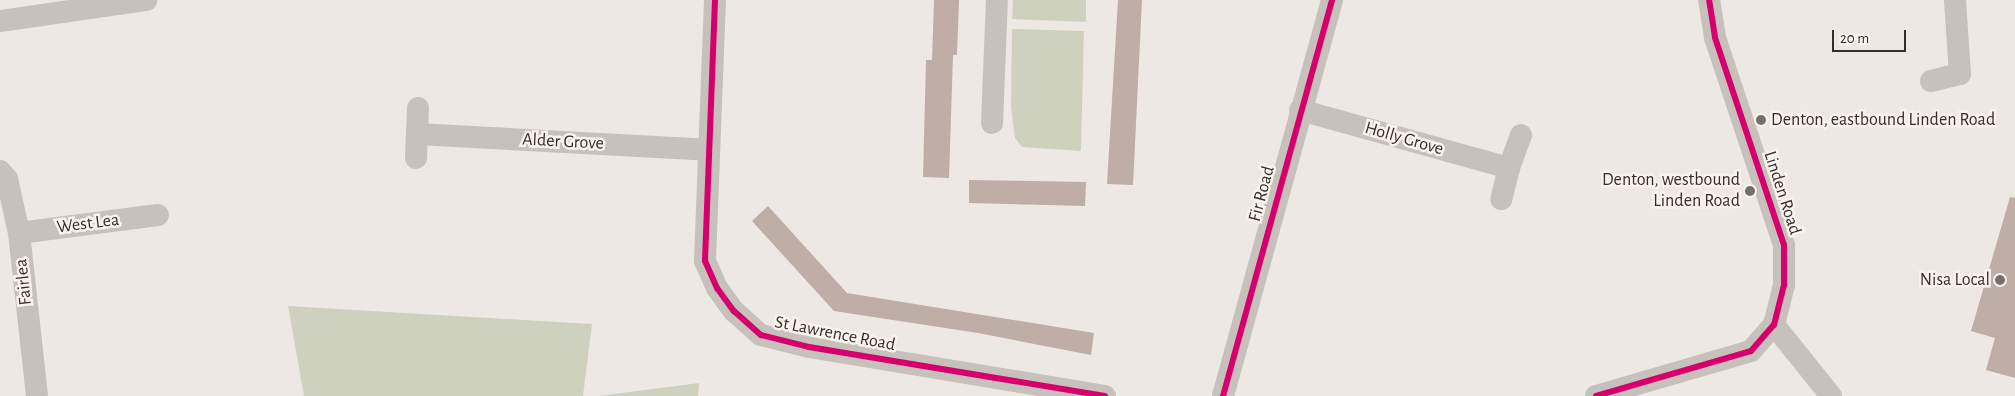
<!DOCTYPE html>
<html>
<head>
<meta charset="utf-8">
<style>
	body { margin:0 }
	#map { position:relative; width:2015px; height:396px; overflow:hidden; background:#ede8e4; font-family:"Alegreya Sans",sans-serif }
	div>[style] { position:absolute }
	.green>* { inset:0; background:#cfd1bf }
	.building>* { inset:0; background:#bfada7 }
	.street>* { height:22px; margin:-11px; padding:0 11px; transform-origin:11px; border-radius:11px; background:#c7c1bc }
	.cycleway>* { height:6px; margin:-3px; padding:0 3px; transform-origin:3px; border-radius:3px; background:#d6006c }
	.dots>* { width:14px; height:14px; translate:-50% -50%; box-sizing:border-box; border:2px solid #f9f3ec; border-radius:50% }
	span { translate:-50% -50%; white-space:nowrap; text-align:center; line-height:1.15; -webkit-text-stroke:5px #f9f3ec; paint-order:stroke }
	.poi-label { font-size:18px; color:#372e2b }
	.left { translate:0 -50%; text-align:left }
	.right { translate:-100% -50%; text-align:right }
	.street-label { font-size:18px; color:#372e2b }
	.scale { position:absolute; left:1832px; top:30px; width:74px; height:22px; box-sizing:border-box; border:2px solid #372e2b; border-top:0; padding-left:6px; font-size:15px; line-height:18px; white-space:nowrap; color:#372e2b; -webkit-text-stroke:4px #f9f3ec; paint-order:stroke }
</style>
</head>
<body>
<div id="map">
	<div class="green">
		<div style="clip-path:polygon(1013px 0,1086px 0,1086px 22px,1012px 19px)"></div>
		<div style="clip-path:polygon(1012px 29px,1084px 31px,1081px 151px,1022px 147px,1015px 138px,1011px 107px)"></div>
		<div style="clip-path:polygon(288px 306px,592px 324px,583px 396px,304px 396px)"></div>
		<div style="clip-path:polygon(699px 383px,698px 396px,599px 396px)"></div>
	</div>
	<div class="building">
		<div style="clip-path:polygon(934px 0,959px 0,957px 55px,953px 55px,949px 178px,923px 177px,926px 60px,932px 60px)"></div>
		<div style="clip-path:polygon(1118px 0,1142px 0,1133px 185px,1107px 184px)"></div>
		<div style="clip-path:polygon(969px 180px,1086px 182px,1085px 206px,969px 203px)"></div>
		<div style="clip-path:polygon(2010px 197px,2015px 198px,2015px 378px,1986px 370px,1995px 338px,1971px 331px)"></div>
		<div style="clip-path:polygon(768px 206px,847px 293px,1094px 333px,1091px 355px,978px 333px,834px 311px,752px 221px)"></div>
	</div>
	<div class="street">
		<div style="left:715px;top:0;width:261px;rotate:92.2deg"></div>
		<div style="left:705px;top:261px;width:30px;rotate:66deg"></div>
		<div style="left:717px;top:288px;width:29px;rotate:54deg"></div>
		<div style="left:734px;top:311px;width:36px;rotate:42deg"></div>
		<div style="left:761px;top:335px;width:49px;rotate:14deg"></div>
		<div style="left:809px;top:347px;width:300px;rotate:9.4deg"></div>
		<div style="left:0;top:21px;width:148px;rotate:-8.2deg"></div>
		<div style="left:1931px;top:81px;width:30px;rotate:-14deg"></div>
		<div style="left:1960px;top:74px;width:74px;rotate:-93.9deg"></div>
		<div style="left:1300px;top:110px;width:217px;rotate:15.5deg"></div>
		<div style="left:1509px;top:168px;width:32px;rotate:104deg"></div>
		<div style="left:992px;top:123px;width:123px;rotate:-87.7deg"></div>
		<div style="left:417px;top:134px;width:291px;rotate:3.1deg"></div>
		<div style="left:416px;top:158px;width:50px;rotate:-87.7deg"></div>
		<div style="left:1509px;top:168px;width:35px;rotate:-70deg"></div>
		<div style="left:0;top:171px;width:11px;rotate:49deg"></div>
		<div style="left:7px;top:179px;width:55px;rotate:77.5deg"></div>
		<div style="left:19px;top:233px;width:164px;rotate:83.7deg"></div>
		<div style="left:19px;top:233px;width:140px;rotate:-7.4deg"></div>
		<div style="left:1774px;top:325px;width:91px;rotate:51.2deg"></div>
		<div style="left:1223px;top:396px;width:411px;rotate:-74.6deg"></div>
		<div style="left:1596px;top:396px;width:161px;rotate:-16.2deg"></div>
		<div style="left:1751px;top:351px;width:35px;rotate:-49deg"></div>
		<div style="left:1774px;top:325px;width:41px;rotate:-76deg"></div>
		<div style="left:1784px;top:285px;width:40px;rotate:-90deg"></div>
		<div style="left:1784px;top:245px;width:219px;rotate:-108.4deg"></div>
		<div style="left:1715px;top:37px;width:37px;rotate:-99deg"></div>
	</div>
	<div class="cycleway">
		<div style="left:715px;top:0;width:261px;rotate:92.2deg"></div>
		<div style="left:705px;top:261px;width:30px;rotate:66deg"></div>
		<div style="left:717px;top:288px;width:29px;rotate:54deg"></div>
		<div style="left:734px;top:311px;width:36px;rotate:42deg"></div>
		<div style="left:761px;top:335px;width:49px;rotate:14deg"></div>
		<div style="left:809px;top:347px;width:300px;rotate:9.4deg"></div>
		<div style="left:1223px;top:396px;width:411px;rotate:-74.6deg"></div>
		<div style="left:1596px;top:396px;width:161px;rotate:-16.2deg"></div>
		<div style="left:1751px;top:351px;width:35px;rotate:-49deg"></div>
		<div style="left:1774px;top:325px;width:41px;rotate:-76deg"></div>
		<div style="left:1784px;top:285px;width:40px;rotate:-90deg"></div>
		<div style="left:1784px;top:245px;width:219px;rotate:-108.4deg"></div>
		<div style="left:1715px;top:37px;width:37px;rotate:-99deg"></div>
	</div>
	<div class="dots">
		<div style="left:1761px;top:120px;background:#776f6c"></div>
		<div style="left:1750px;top:191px;background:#776f6c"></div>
		<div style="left:2000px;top:280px;background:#776f6c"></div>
	</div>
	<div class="poi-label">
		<span class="left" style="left:1771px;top:120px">Denton, eastbound Linden Road</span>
		<span class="right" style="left:1740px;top:191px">Denton, westbound<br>Linden Road</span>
		<span class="right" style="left:1990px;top:280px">Nisa Local</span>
	</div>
	<div class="street-label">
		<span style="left:1404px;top:139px;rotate:16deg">Holly Grove</span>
		<span style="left:563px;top:142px;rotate:3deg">Alder Grove</span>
		<span style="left:1782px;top:193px;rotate:72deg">Linden Road</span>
		<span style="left:1262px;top:194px;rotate:-75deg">Fir Road</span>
		<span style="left:88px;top:224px;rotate:-7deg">West Lea</span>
		<span style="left:24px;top:282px;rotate:-96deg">Fairlea</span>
		<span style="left:835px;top:334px;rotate:11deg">St Lawrence Road</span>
	</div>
	<div class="scale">20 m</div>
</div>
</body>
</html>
